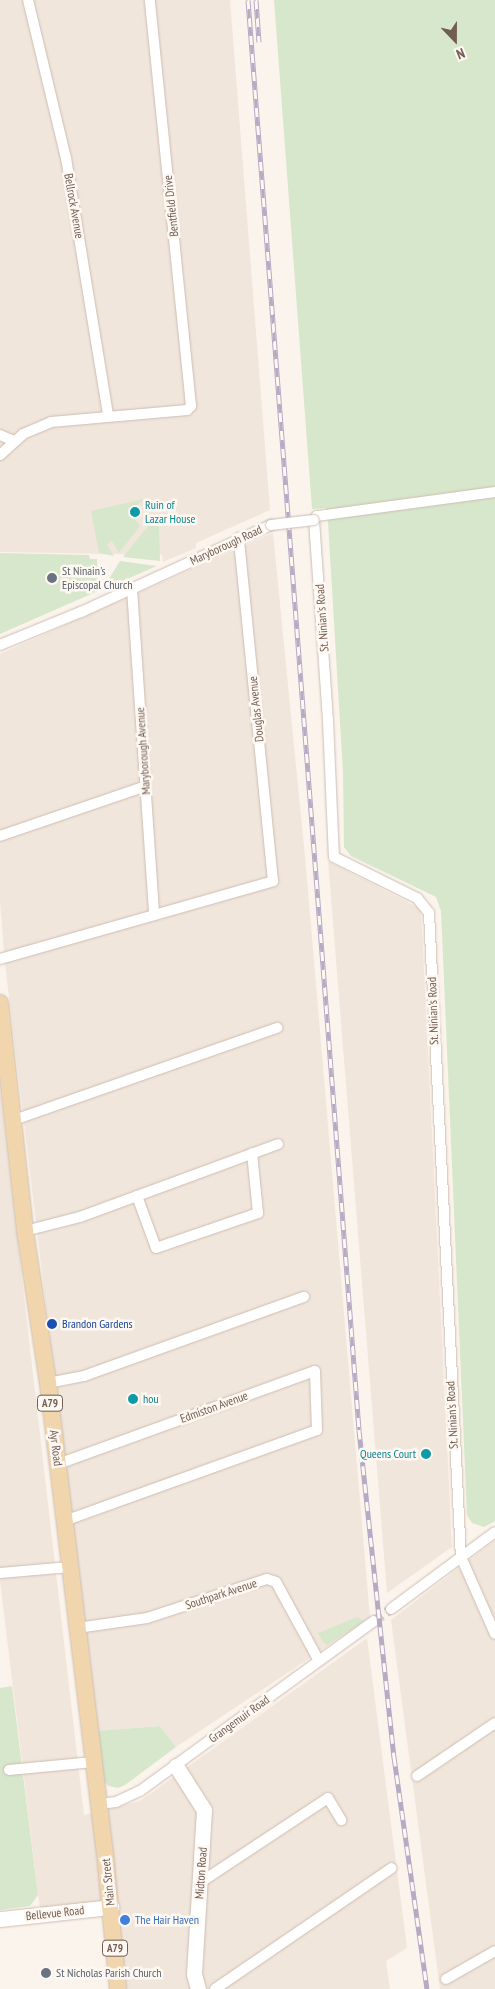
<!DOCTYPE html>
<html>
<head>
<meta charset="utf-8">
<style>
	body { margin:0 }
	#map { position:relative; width:495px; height:1989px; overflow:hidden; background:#fbf4ec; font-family:"PT Sans Narrow",sans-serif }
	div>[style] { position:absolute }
	.residential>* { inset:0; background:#f1e6db }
	.green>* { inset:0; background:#d7e7cb }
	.street-tunnel>* { height:10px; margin-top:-5px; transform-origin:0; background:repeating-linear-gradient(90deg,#d9cec5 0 10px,transparent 0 15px) }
	.roads { filter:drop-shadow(0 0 1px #ccbcb2) drop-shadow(0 0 1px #ccbcb2) }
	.street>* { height:10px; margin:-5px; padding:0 5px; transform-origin:5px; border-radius:5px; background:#fff }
	.secondary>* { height:15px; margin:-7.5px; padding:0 7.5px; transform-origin:7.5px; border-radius:7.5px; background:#fff }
	.primary>* { height:16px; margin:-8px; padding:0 8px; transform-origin:8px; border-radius:8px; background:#f1d5ac }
	.rail>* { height:5px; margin-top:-2.5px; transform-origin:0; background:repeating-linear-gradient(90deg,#fdf8f2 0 9px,#b7aac4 0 18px); box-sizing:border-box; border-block:1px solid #b7aac4 }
	.bridges { filter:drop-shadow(0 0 1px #ccbcb2) drop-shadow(0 0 1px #ccbcb2) }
	.street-bridge>* { height:10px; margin:-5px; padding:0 5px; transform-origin:5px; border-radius:5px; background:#fff }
	.dots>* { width:14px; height:14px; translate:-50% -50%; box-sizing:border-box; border:2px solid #fdf8f2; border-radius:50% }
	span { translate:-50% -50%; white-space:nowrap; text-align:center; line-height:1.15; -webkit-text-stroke:5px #fdf8f2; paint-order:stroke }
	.shield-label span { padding:1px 4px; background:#fdf8f2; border:1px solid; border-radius:4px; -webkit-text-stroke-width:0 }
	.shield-label { font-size:11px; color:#735c51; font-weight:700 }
	.street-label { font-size:12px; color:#735c51 }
	.culture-label { font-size:12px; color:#0d838f }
	.left { translate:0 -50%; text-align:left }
	.right { translate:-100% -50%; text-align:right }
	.worship-label { font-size:12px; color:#5b616d }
	.transit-label { font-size:12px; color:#164399 }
	.shop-label { font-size:12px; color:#366cbe }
	.north { position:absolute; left:430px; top:15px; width:50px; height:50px; -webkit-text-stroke:4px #fdf8f2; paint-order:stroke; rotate:158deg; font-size:14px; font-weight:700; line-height:20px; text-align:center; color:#735c51 }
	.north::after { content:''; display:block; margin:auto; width:18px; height:22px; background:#735c51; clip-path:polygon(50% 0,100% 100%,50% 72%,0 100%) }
</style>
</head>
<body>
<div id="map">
	<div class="residential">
		<div style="clip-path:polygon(0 0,230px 0,270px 510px,196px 543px,196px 548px,163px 562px,162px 555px,0 552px)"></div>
		<div style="clip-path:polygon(273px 533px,306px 867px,370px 1618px,176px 1747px,160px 1726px,97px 1731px,5px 964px,0 901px,0 654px)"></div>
		<div style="clip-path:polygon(328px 861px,421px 909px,452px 1547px,387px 1593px)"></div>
		<div style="clip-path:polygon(0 1088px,84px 1815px,140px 1801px,367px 1638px,407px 1948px,386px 1961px,390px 1989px,126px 1989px,116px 1903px,40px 1910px,0 1581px)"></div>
		<div style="clip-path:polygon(495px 1540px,495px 1989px,440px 1989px,391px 1620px)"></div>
	</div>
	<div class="green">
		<div style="clip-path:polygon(274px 0,495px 0,495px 1521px,484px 1527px,472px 1523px,467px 1515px,441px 911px,436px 897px,351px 856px,344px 847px,343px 773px,328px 522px,326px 508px,312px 509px)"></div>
		<div style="clip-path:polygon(144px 499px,130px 512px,140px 526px,119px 553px,112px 541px,107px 545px,114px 556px,99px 553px,91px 511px)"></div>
		<div style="clip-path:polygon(154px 519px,159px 528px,160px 561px,123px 557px)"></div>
		<div style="clip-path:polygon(0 553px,89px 555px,90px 559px,97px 559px,98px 591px,0 634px)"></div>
		<div style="clip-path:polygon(120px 561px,157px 566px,102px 590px)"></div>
		<div style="clip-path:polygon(357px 1617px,364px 1621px,327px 1645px,323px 1642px,318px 1633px)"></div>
		<div style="clip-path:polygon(12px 1686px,38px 1895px,30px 1906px,0 1910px,0 1688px)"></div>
		<div style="clip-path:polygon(160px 1726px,176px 1747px,125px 1785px,118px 1788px,109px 1786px,103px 1781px,97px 1731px)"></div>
	</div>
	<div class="street-tunnel">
		<div style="left:374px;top:1621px;width:21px;rotate:-35deg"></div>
	</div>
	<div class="roads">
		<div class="street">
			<div style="left:28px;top:0;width:163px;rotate:76.5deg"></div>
			<div style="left:66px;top:158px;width:260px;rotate:80.7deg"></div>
			<div style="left:0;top:435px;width:15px;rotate:23deg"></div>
			<div style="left:0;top:455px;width:31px;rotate:-42deg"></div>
			<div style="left:23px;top:434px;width:30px;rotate:-23deg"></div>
			<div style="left:51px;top:422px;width:137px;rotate:-5deg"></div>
			<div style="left:187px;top:410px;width:6px;rotate:-45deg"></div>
			<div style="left:191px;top:406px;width:408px;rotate:-95.8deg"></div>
			<div style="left:495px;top:492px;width:180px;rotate:172.3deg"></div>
			<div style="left:317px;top:516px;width:5px;rotate:127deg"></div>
			<div style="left:314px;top:520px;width:201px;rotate:86deg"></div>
			<div style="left:328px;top:721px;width:136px;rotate:87.5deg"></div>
			<div style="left:334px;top:857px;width:93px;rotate:26.3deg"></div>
			<div style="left:417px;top:898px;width:19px;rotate:51deg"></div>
			<div style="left:429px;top:913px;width:645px;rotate:87.16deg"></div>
			<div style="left:461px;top:1557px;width:84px;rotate:66.2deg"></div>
			<div style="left:132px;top:589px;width:325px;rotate:86.1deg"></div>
			<div style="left:0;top:645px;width:87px;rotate:-22.2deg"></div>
			<div style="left:81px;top:612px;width:209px;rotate:-24.6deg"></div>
			<div style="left:0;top:836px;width:154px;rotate:-18.9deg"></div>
			<div style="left:0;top:959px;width:284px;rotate:-15.9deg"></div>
			<div style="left:273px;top:881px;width:345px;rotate:-95.7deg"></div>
			<div style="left:14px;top:1120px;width:279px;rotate:-19.3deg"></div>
			<div style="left:137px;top:1196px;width:55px;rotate:69.9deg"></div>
			<div style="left:156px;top:1248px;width:108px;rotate:-18.9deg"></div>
			<div style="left:258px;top:1213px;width:60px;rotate:-95.7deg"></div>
			<div style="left:25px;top:1231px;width:57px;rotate:-14.3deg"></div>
			<div style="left:80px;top:1217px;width:211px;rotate:-20.2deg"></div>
			<div style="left:48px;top:1383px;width:37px;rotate:-11deg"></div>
			<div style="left:84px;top:1376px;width:234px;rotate:-19.8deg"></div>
			<div style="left:58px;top:1464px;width:273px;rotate:-19.9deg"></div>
			<div style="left:315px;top:1371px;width:59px;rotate:88.1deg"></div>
			<div style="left:317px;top:1430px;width:269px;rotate:160.2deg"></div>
			<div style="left:0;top:1573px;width:70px;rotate:-4.9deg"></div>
			<div style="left:391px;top:1609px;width:129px;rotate:-36.5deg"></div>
			<div style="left:77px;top:1628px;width:71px;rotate:-8.1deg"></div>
			<div style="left:147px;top:1618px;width:126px;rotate:-18deg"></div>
			<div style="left:267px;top:1579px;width:9px;rotate:18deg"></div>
			<div style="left:276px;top:1582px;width:90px;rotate:61.4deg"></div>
			<div style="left:9px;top:1770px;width:85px;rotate:-5.4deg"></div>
			<div style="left:417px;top:1776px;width:94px;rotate:-34.2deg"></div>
			<div style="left:99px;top:1804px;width:17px;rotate:-7deg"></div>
			<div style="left:116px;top:1802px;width:26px;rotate:-25deg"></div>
			<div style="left:140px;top:1791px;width:289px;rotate:-36deg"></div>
			<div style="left:201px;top:1882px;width:152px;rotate:-33.5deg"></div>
			<div style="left:328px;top:1798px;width:26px;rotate:59deg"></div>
			<div style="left:446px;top:1979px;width:56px;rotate:-29.7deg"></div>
			<div style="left:215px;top:1989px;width:214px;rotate:-34.4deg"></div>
		</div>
		<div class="secondary">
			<div style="left:176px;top:1766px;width:52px;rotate:57.5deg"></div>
			<div style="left:204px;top:1810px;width:164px;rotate:93.5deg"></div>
			<div style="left:194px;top:1974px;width:16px;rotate:75deg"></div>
			<div style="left:0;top:1919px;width:112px;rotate:-6.2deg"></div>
		</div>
		<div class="primary">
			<div style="left:0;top:1003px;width:229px;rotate:83.7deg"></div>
			<div style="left:25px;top:1231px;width:154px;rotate:81.4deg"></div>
			<div style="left:48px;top:1383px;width:485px;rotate:83.1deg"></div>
			<div style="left:106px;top:1865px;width:125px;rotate:84.5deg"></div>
		</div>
	</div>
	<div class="rail">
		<div style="left:248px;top:0;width:1434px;rotate:85.56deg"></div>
		<div style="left:359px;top:1430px;width:329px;rotate:83.9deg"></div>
		<div style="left:394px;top:1757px;width:234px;rotate:81.9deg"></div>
		<div style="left:256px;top:0;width:42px;rotate:85.9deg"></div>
	</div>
	<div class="bridges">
		<div class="street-bridge">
			<div style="left:271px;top:525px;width:43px;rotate:-6.6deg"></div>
		</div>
	</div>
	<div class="dots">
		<div style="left:135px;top:512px;background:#0f9aa8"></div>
		<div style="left:52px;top:578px;background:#6b7280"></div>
		<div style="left:52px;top:1324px;background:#1a4fb4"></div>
		<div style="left:133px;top:1399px;background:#0f9aa8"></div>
		<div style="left:426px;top:1454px;background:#0f9aa8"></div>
		<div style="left:125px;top:1920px;background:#3f7fe0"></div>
		<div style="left:46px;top:1973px;background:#6b7280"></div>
	</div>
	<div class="shield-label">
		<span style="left:50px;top:1403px">A79</span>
		<span style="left:115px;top:1948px">A79</span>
	</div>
	<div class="street-label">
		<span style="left:74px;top:206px;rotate:80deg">Bellrock Avenue</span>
		<span style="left:171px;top:206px;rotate:-96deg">Bentfield Drive</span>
		<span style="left:226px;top:545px;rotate:-25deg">Maryborough Road</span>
		<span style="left:322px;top:618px;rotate:-94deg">St. Ninian's Road</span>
		<span style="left:256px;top:709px;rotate:-96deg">Douglas Avenue</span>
		<span style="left:143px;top:751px;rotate:-94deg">Maryborough Avenue</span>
		<span style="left:433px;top:1011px;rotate:-92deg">St. Ninian's Road</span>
		<span style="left:214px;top:1407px;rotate:-20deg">Edmiston Avenue</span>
		<span style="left:452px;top:1415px;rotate:-93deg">St. Ninian's Road</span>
		<span style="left:56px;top:1448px;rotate:83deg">Ayr Road</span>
		<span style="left:221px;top:1594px;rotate:-18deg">Southpark Avenue</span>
		<span style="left:239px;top:1719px;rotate:-36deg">Grangemuir Road</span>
		<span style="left:201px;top:1873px;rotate:-86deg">Midton Road</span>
		<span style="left:108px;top:1882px;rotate:-96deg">Main Street</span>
		<span style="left:55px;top:1913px;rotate:-6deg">Bellevue Road</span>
	</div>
	<div class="culture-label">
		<span class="left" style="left:145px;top:512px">Ruin of<br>Lazar House</span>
		<span class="left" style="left:143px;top:1399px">hou</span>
		<span class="right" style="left:416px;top:1454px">Queens Court</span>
	</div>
	<div class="worship-label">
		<span class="left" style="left:62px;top:578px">St Ninain's<br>Episcopal Church</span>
		<span class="left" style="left:56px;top:1973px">St Nicholas Parish Church</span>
	</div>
	<div class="transit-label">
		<span class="left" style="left:62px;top:1324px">Brandon Gardens</span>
	</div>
	<div class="shop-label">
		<span class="left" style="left:135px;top:1920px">The Hair Haven</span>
	</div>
	<div class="north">N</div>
</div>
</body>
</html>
